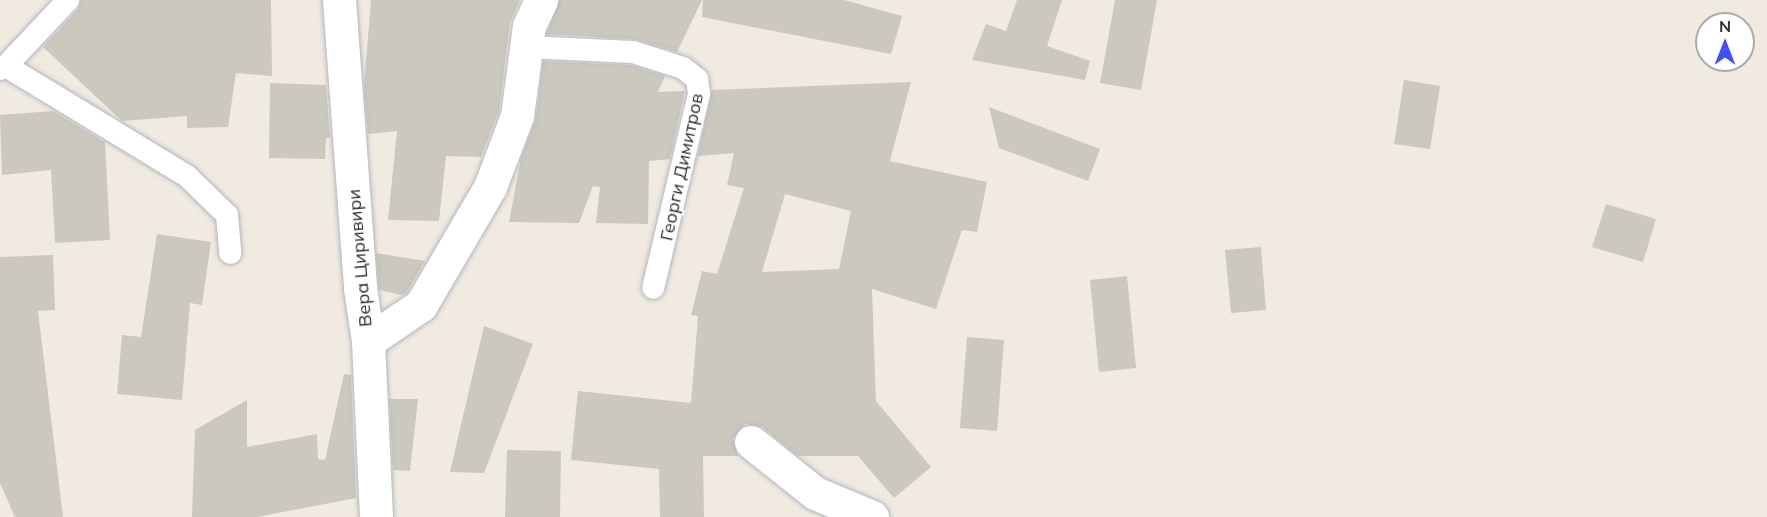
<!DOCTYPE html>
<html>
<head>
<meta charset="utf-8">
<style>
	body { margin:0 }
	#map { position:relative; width:1767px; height:517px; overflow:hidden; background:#f0eae0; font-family:Mulish,sans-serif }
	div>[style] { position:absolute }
	.building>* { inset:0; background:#cbc8be }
	.roads { filter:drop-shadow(0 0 2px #b4b5c2) drop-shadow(0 0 2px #b4b5c2) }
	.lane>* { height:22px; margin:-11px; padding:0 11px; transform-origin:11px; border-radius:11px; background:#fff }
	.street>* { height:33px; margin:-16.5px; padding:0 16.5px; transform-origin:16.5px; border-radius:16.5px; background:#fff }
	span { translate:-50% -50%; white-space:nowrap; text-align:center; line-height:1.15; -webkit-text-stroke:4.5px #fff; paint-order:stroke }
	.street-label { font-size:18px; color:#2e2e2e }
	.north { position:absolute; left:1695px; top:12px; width:60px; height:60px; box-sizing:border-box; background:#fff; border:2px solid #ababab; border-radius:50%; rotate:0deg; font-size:16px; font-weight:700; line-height:24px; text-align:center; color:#2e2e2e }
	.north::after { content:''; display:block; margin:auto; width:21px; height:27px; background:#3e50ff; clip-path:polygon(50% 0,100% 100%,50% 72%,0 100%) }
</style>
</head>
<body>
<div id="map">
	<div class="building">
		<div style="clip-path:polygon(81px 0,271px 0,272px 76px,236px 73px,228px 127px,187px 128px,187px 116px,122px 121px,43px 47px,78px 9px)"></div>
		<div style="clip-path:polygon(371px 0,520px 0,510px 23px,499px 111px,481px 157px,446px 156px,439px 221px,388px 220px,397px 131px,368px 134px,364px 86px)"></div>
		<div style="clip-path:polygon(559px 0,702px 0,677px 52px,634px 39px,547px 34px)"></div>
		<div style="clip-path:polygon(703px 0,844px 0,902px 16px,891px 54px,702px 17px)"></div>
		<div style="clip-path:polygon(1017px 0,1062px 0,1047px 46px,1090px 61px,1085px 80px,972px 60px,986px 24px,1006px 31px)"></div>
		<div style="clip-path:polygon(1115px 0,1157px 0,1141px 90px,1100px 83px)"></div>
		<div style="clip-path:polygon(543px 61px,631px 65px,665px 76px,658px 92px,685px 91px,670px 159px,649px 161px,648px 224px,596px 223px,600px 187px,593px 186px,579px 223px,509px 222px,521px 158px,536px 118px)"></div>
		<div style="clip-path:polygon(1404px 80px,1440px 86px,1430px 149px,1394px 144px)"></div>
		<div style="clip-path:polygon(evenodd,911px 82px,890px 161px,987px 182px,977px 232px,962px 230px,936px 309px,872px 289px,876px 401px,931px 467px,894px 498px,858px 456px,798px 456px,762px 427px,745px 424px,733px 439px,738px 456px,703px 456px,704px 517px,660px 517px,659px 469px,571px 460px,578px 391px,691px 403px,698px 316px,691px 315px,702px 271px,717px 274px,744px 188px,727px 185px,734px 153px,698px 156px,712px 90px,911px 82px,785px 194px,851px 211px,839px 269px,762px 272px,785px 194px)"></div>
		<div style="clip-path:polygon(270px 83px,326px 85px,330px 137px,326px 138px,325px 159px,269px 158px)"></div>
		<div style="clip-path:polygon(989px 107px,1100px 149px,1088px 181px,999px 148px)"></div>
		<div style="clip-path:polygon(53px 111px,105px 142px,110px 240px,55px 243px,51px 170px,2px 175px,0 115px)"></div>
		<div style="clip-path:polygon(1606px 204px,1656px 219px,1643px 262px,1592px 247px)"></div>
		<div style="clip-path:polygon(157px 234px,211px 242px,202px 305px,190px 303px,182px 400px,117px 394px,122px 335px,141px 337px)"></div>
		<div style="clip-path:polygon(1261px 247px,1266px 310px,1231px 313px,1225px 250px)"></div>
		<div style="clip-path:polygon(376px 253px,425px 261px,407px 292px,402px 295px,379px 290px)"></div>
		<div style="clip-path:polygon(53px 255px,55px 310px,38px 311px,63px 517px,15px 517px,0 483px,0 257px)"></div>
		<div style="clip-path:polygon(1127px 276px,1136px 368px,1099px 372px,1090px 280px)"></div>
		<div style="clip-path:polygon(484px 326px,533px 344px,484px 473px,450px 472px)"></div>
		<div style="clip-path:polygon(967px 337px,1004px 340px,997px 431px,960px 428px)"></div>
		<div style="clip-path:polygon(344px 374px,351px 375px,356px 498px,257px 517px,192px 517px,195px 430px,247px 400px,247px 447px,317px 434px,318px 459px,325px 460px)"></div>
		<div style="clip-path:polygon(389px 399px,418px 399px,410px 471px,393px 470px)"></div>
		<div style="clip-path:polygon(507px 450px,561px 451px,560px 517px,505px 517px)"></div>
	</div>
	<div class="roads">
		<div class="lane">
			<div style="left:527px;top:47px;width:106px;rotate:2.7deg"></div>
			<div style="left:633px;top:52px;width:52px;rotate:17.7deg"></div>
			<div style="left:683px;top:68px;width:18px;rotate:38deg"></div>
			<div style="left:697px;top:79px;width:15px;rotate:82deg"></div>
			<div style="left:699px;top:94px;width:199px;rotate:103.3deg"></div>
			<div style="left:6px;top:66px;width:91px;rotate:-46.8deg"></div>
			<div style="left:0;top:69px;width:7px;rotate:-27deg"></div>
			<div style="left:6px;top:66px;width:212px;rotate:31.3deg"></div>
			<div style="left:187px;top:176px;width:56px;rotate:44.3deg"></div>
			<div style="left:227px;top:215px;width:38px;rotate:85deg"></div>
		</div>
		<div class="street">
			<div style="left:339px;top:0;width:289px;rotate:85.8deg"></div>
			<div style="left:360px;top:288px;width:54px;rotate:81.4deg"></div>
			<div style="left:368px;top:341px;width:176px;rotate:87.4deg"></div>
			<div style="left:368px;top:341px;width:64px;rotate:-34.2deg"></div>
			<div style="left:421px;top:305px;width:137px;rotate:-59.7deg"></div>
			<div style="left:490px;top:187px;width:76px;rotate:-69.2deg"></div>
			<div style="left:517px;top:116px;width:91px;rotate:-82.4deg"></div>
			<div style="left:529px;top:26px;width:29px;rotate:-65deg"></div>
			<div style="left:751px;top:442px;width:82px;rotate:38.6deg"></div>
			<div style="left:815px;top:493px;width:62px;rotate:22.8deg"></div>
		</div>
	</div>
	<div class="street-label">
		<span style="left:682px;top:167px;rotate:-78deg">Георги Димитров</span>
		<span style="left:360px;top:258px;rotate:-95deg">Вера Циривири</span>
	</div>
	<div class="north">N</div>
</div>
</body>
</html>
